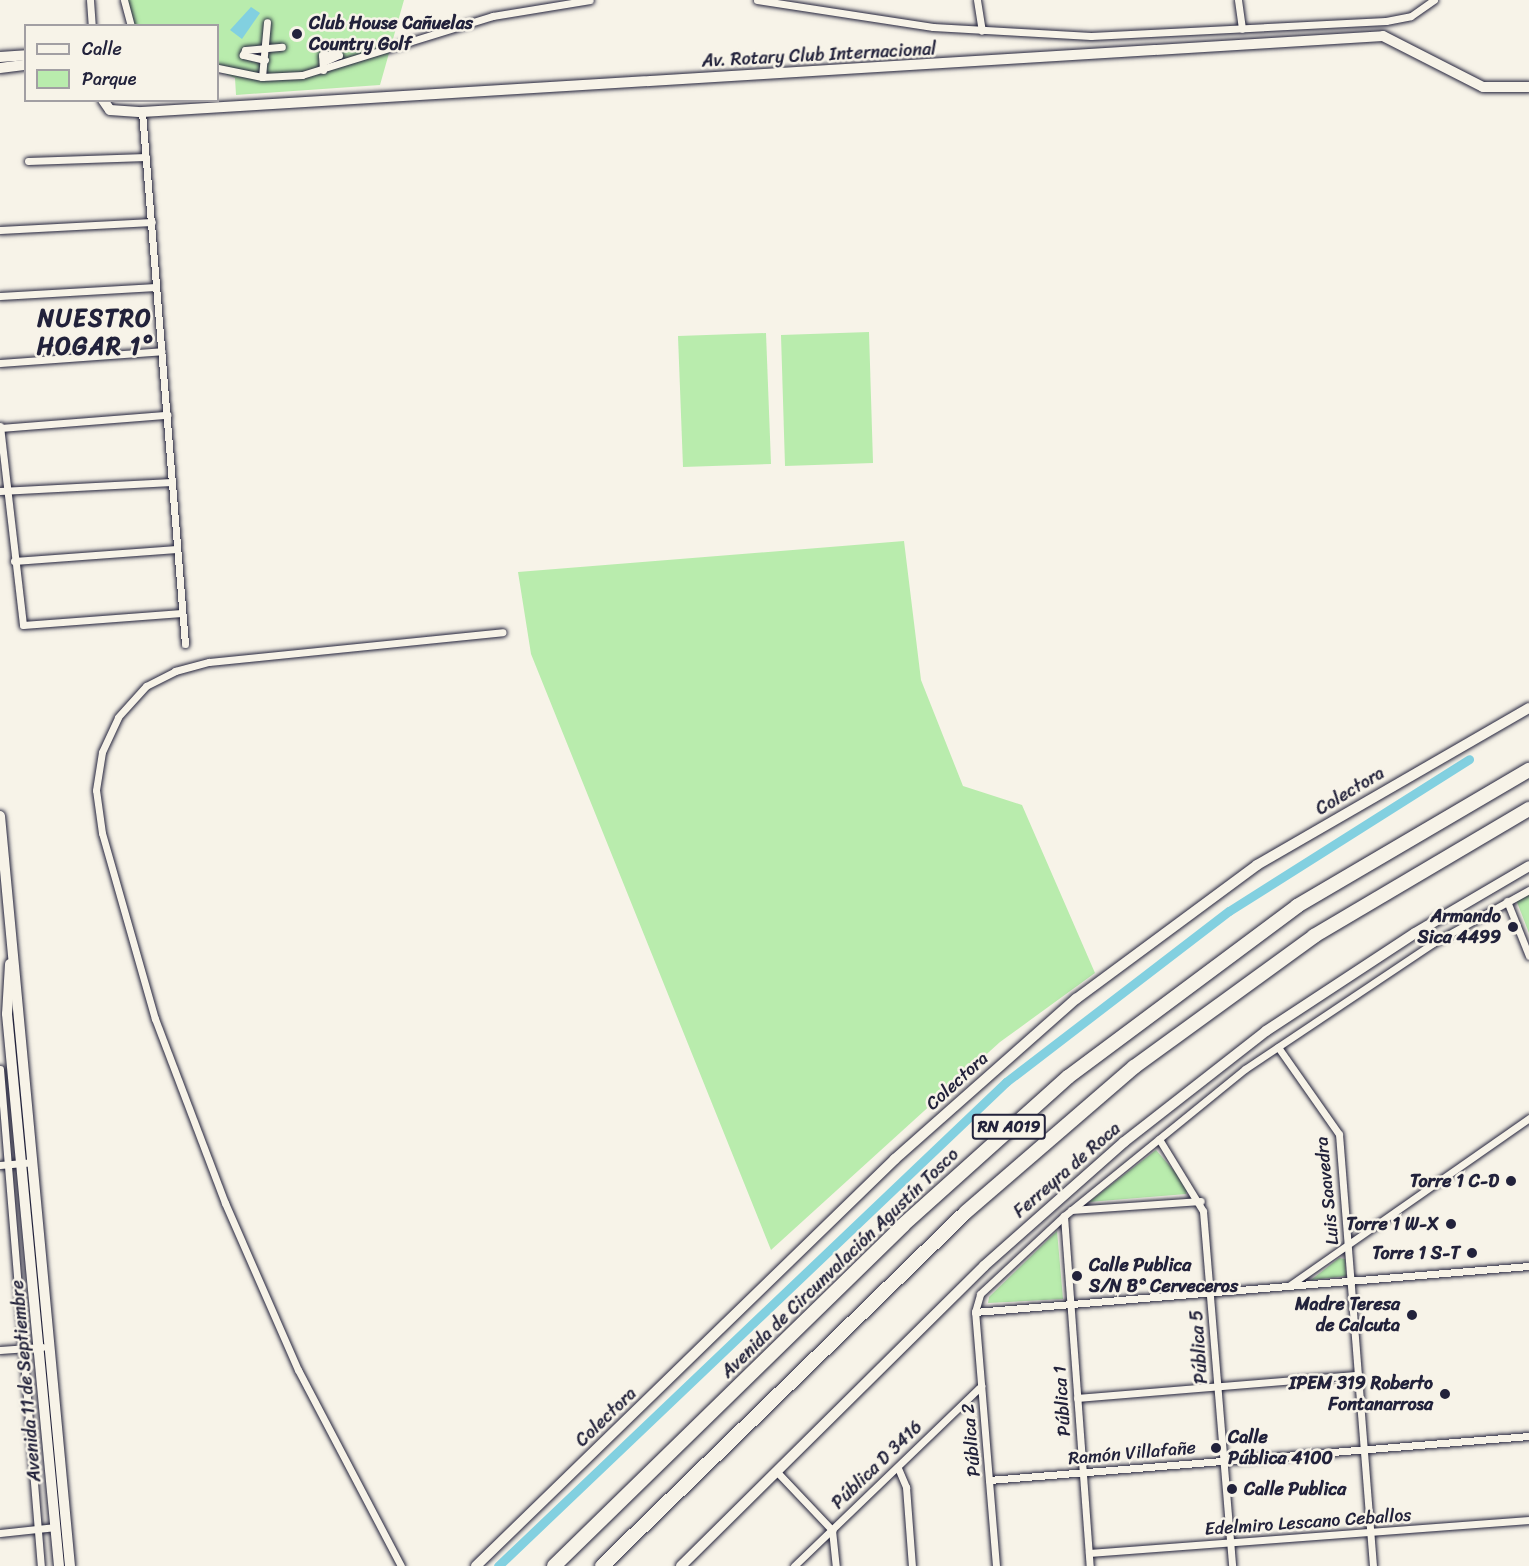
<!DOCTYPE html>
<html>
<head>
<meta charset="utf-8">
<style>
	body { margin:0 }
	#map { position:relative; width:1529px; height:1566px; overflow:hidden; background:#f7f3e8; font-family:Sriracha,sans-serif }
	div>[style] { position:absolute }
	.green>* { inset:0; background:#b9ecad }
	.water>* { inset:0; background:#82d0e0 }
	.canal>* { height:9px; margin:-4.5px; padding:0 4.5px; transform-origin:4.5px; border-radius:4.5px; background:#82d0e0 }
	.roads { filter:drop-shadow(0 0 2px #22223b) drop-shadow(0 0 2px #22223b) }
	.street>* { height:7px; margin:-3.5px; padding:0 3.5px; transform-origin:3.5px; border-radius:3.5px; background:#f7f3e8 }
	.secondary>* { height:10px; margin:-5px; padding:0 5px; transform-origin:5px; border-radius:5px; background:#f7f3e8 }
	.highway>* { height:14px; margin:-7px; padding:0 7px; transform-origin:7px; border-radius:7px; background:#f7f3e8 }
	.dots>* { width:16px; height:16px; translate:-50% -50%; box-sizing:border-box; border:3px solid #f7f3e8; border-radius:50% }
	span { translate:-50% -50%; white-space:nowrap; text-align:center; line-height:1.15; -webkit-text-stroke:5px #f7f3e8; paint-order:stroke }
	.shield-label span { padding:2px 4px; background:#f7f3e8; border:2px solid; border-radius:4px; -webkit-text-stroke-width:0 }
	.shield-label { font-size:16px; color:#22223b; font-weight:700 }
	.poi-label { font-size:18px; color:#22223b; font-weight:700 }
	.left { translate:0 -50%; text-align:left }
	.right { translate:-100% -50%; text-align:right }
	.street-label { font-size:18px; color:#22223b }
	.district-label { font-size:24px; color:#22223b; font-weight:700; letter-spacing:1.5px }
	.legend { position:absolute; left:24px; top:24px; width:195px; height:78px; box-sizing:border-box; background:#f7f3e8; border:2px solid #a29fa3; margin:0; padding:8px 10px; list-style:none; font-size:18px; color:#22223b }
	.legend li { display:flex; align-items:center; gap:12px; height:30px }
	.legend b { width:30px; border:2px solid #a29fa3 }
</style>
</head>
<body>
<div id="map">
	<div class="green">
		<div style="clip-path:polygon(124px 0,404px 0,380px 85px,236px 95px,235px 78px,218px 71px,218px 26px,131px 25px)"></div>
		<div style="clip-path:polygon(869px 332px,873px 463px,785px 466px,781px 335px)"></div>
		<div style="clip-path:polygon(766px 333px,771px 464px,683px 467px,678px 336px)"></div>
		<div style="clip-path:polygon(904px 541px,921px 680px,963px 786px,1022px 805px,1095px 973px,1000px 1042px,771px 1250px,531px 654px,518px 572px)"></div>
		<div style="clip-path:polygon(1529px 889px,1529px 933px,1515px 897px)"></div>
		<div style="clip-path:polygon(1156px 1150px,1188px 1187px,1186px 1194px,1089px 1202px)"></div>
		<div style="clip-path:polygon(1057px 1231px,1063px 1299px,988px 1303px,989px 1297px)"></div>
		<div style="clip-path:polygon(1339px 1258px,1345px 1259px,1346px 1276px,1311px 1280px)"></div>
	</div>
	<div class="water">
		<div style="clip-path:polygon(251px 7px,260px 13px,242px 39px,230px 30px)"></div>
	</div>
	<div class="canal">
		<div style="left:498px;top:1566px;width:702px;rotate:-43.61deg"></div>
		<div style="left:1006px;top:1082px;width:281px;rotate:-37.5deg"></div>
		<div style="left:1229px;top:911px;width:284px;rotate:-32.3deg"></div>
	</div>
	<div class="roads">
		<div class="street">
			<div style="left:90px;top:0;width:26px;rotate:86deg"></div>
			<div style="left:124px;top:0;width:27px;rotate:75deg"></div>
			<div style="left:757px;top:0;width:178px;rotate:8.7deg"></div>
			<div style="left:933px;top:27px;width:158px;rotate:3.3deg"></div>
			<div style="left:1091px;top:36px;width:295px;rotate:-2.9deg"></div>
			<div style="left:1386px;top:21px;width:25px;rotate:-11deg"></div>
			<div style="left:1411px;top:16px;width:28px;rotate:-35deg"></div>
			<div style="left:977px;top:0;width:31px;rotate:81deg"></div>
			<div style="left:1238px;top:0;width:29px;rotate:82deg"></div>
			<div style="left:265px;top:60px;width:23px;rotate:-167deg"></div>
			<div style="left:243px;top:55px;width:5px;rotate:-68deg"></div>
			<div style="left:245px;top:50px;width:37px;rotate:-5deg"></div>
			<div style="left:323px;top:62px;width:17px;rotate:-24deg"></div>
			<div style="left:339px;top:55px;width:17px;rotate:180deg"></div>
			<div style="left:322px;top:55px;width:15px;rotate:86deg"></div>
			<div style="left:218px;top:68px;width:45px;rotate:11.6deg"></div>
			<div style="left:262px;top:77px;width:40px;rotate:-2.9deg"></div>
			<div style="left:302px;top:75px;width:200px;rotate:-17.2deg"></div>
			<div style="left:493px;top:16px;width:98px;rotate:-9.4deg"></div>
			<div style="left:262px;top:77px;width:55px;rotate:-84.8deg"></div>
			<div style="left:142px;top:112px;width:534px;rotate:85.38deg"></div>
			<div style="left:28px;top:161px;width:118px;rotate:-1.9deg"></div>
			<div style="left:0;top:230px;width:152px;rotate:-3deg"></div>
			<div style="left:0;top:296px;width:156px;rotate:-3.3deg"></div>
			<div style="left:0;top:363px;width:162px;rotate:-4.2deg"></div>
			<div style="left:0;top:426px;width:200px;rotate:83.4deg"></div>
			<div style="left:23px;top:625px;width:159px;rotate:-4.3deg"></div>
			<div style="left:0;top:428px;width:168px;rotate:-4.5deg"></div>
			<div style="left:0;top:491px;width:172px;rotate:-3deg"></div>
			<div style="left:14px;top:561px;width:163px;rotate:-4.2deg"></div>
			<div style="left:1507px;top:901px;width:59px;rotate:68.2deg"></div>
			<div style="left:1278px;top:1047px;width:106px;rotate:55deg"></div>
			<div style="left:1339px;top:1134px;width:433px;rotate:85.5deg"></div>
			<div style="left:0;top:1069px;width:499px;rotate:85.3deg"></div>
			<div style="left:1159px;top:1139px;width:84px;rotate:58.6deg"></div>
			<div style="left:1203px;top:1211px;width:356px;rotate:85.3deg"></div>
			<div style="left:0;top:1165px;width:32px;rotate:-5deg"></div>
			<div style="left:1071px;top:1210px;width:130px;rotate:-4deg"></div>
			<div style="left:1064px;top:1216px;width:351px;rotate:85.8deg"></div>
			<div style="left:1290px;top:1285px;width:292px;rotate:-34.9deg"></div>
			<div style="left:975px;top:1312px;width:556px;rotate:-4.75deg"></div>
			<div style="left:0;top:1350px;width:42px;rotate:-4.1deg"></div>
			<div style="left:1077px;top:1398px;width:282px;rotate:-4.7deg"></div>
			<div style="left:898px;top:1468px;width:21px;rotate:67deg"></div>
			<div style="left:906px;top:1487px;width:79px;rotate:85.7deg"></div>
			<div style="left:778px;top:1473px;width:79px;rotate:46.5deg"></div>
			<div style="left:832px;top:1530px;width:36px;rotate:84deg"></div>
			<div style="left:989px;top:1480px;width:542px;rotate:-4.66deg"></div>
			<div style="left:0;top:1533px;width:56px;rotate:-6.1deg"></div>
			<div style="left:1089px;top:1553px;width:441px;rotate:-4.3deg"></div>
			<div style="left:401px;top:1566px;width:221px;rotate:-117.7deg"></div>
			<div style="left:298px;top:1370px;width:182px;rotate:-113.6deg"></div>
			<div style="left:225px;top:1203px;width:197px;rotate:-110.8deg"></div>
			<div style="left:155px;top:1019px;width:193px;rotate:-105.9deg"></div>
			<div style="left:102px;top:833px;width:43px;rotate:-97.9deg"></div>
			<div style="left:96px;top:790px;width:38px;rotate:-81deg"></div>
			<div style="left:102px;top:752px;width:38px;rotate:-65deg"></div>
			<div style="left:118px;top:717px;width:42px;rotate:-47.9deg"></div>
			<div style="left:146px;top:686px;width:33px;rotate:-27deg"></div>
			<div style="left:175px;top:671px;width:35px;rotate:-15deg"></div>
			<div style="left:209px;top:662px;width:295px;rotate:-5.8deg"></div>
			<div style="left:794px;top:1566px;width:260px;rotate:-43.9deg"></div>
			<div style="left:996px;top:1566px;width:255px;rotate:-94.7deg"></div>
			<div style="left:975px;top:1312px;width:19px;rotate:-74deg"></div>
			<div style="left:980px;top:1294px;width:115px;rotate:-42.9deg"></div>
			<div style="left:1064px;top:1216px;width:233px;rotate:-39.1deg"></div>
			<div style="left:1245px;top:1069px;width:226px;rotate:-33.8deg"></div>
			<div style="left:1433px;top:943px;width:110px;rotate:-28.9deg"></div>
		</div>
		<div class="secondary">
			<div style="left:0;top:57px;width:26px;rotate:-4deg"></div>
			<div style="left:0;top:68px;width:26px;rotate:-7deg"></div>
			<div style="left:103px;top:100px;width:12px;rotate:55deg"></div>
			<div style="left:110px;top:110px;width:32px;rotate:4deg"></div>
			<div style="left:142px;top:112px;width:1243px;rotate:-3.5deg"></div>
			<div style="left:1383px;top:36px;width:112px;rotate:27deg"></div>
			<div style="left:1483px;top:87px;width:46px"></div>
			<div style="left:0;top:816px;width:753px;rotate:84.67deg"></div>
			<div style="left:10px;top:964px;width:50px;rotate:93.4deg"></div>
			<div style="left:7px;top:1014px;width:554px;rotate:84.62deg"></div>
			<div style="left:476px;top:1566px;width:584px;rotate:-44.17deg"></div>
			<div style="left:895px;top:1159px;width:242px;rotate:-41.5deg"></div>
			<div style="left:1076px;top:999px;width:225px;rotate:-36.5deg"></div>
			<div style="left:1257px;top:865px;width:314px;rotate:-30deg"></div>
			<div style="left:681px;top:1566px;width:426px;rotate:-44.7deg"></div>
			<div style="left:984px;top:1266px;width:187px;rotate:-41.5deg"></div>
			<div style="left:1124px;top:1142px;width:180px;rotate:-38deg"></div>
			<div style="left:1266px;top:1031px;width:178px;rotate:-33.3deg"></div>
			<div style="left:1415px;top:933px;width:132px;rotate:-30.4deg"></div>
		</div>
		<div class="highway">
			<div style="left:554px;top:1566px;width:488px;rotate:-44.3deg"></div>
			<div style="left:903px;top:1225px;width:222px;rotate:-41.9deg"></div>
			<div style="left:1068px;top:1077px;width:286px;rotate:-36.7deg"></div>
			<div style="left:1297px;top:906px;width:269px;rotate:-30.4deg"></div>
			<div style="left:602px;top:1566px;width:508px;rotate:-44.2deg"></div>
			<div style="left:966px;top:1212px;width:222px;rotate:-40.8deg"></div>
			<div style="left:1134px;top:1067px;width:223px;rotate:-36deg"></div>
			<div style="left:1314px;top:936px;width:250px;rotate:-30.6deg"></div>
		</div>
	</div>
	<div class="dots">
		<div style="left:297px;top:34px;background:#22223b"></div>
		<div style="left:1513px;top:927px;background:#22223b"></div>
		<div style="left:1511px;top:1181px;background:#22223b"></div>
		<div style="left:1451px;top:1224px;background:#22223b"></div>
		<div style="left:1472px;top:1253px;background:#22223b"></div>
		<div style="left:1077px;top:1276px;background:#22223b"></div>
		<div style="left:1412px;top:1315px;background:#22223b"></div>
		<div style="left:1445px;top:1394px;background:#22223b"></div>
		<div style="left:1216px;top:1448px;background:#22223b"></div>
		<div style="left:1232px;top:1489px;background:#22223b"></div>
	</div>
	<div class="shield-label">
		<span style="left:1009px;top:1127px">RN A019</span>
	</div>
	<div class="poi-label">
		<span class="left" style="left:309px;top:34px">Club House Cañuelas<br>Country Golf</span>
		<span class="right" style="left:1501px;top:927px">Armando<br>Sica 4499</span>
		<span class="right" style="left:1499px;top:1181px">Torre 1 C-D</span>
		<span class="right" style="left:1439px;top:1224px">Torre 1 W-X</span>
		<span class="right" style="left:1460px;top:1253px">Torre 1 S-T</span>
		<span class="left" style="left:1089px;top:1276px">Calle Publica<br>S/N B° Cerveceros</span>
		<span class="right" style="left:1400px;top:1315px">Madre Teresa<br>de Calcuta</span>
		<span class="right" style="left:1433px;top:1394px">IPEM 319 Roberto<br>Fontanarrosa</span>
		<span class="left" style="left:1228px;top:1448px">Calle<br>Pública 4100</span>
		<span class="left" style="left:1244px;top:1489px">Calle Publica</span>
	</div>
	<div class="street-label">
		<span style="left:819px;top:55px;rotate:-3deg">Av. Rotary Club Internacional</span>
		<span style="left:1350px;top:791px;rotate:-31deg">Colectora</span>
		<span style="left:957px;top:1081px;rotate:-42deg">Colectora</span>
		<span style="left:1067px;top:1170px;rotate:-41deg">Ferreyra de Roca</span>
		<span style="left:1327px;top:1191px;rotate:-96deg">Luis Saavedra</span>
		<span style="left:840px;top:1263px;rotate:-44deg">Avenida de Circunvalación Agustín Tosco</span>
		<span style="left:1199px;top:1347px;rotate:-94deg">Pública 5</span>
		<span style="left:26px;top:1381px;rotate:-95deg">Avenida 11 de Septiembre</span>
		<span style="left:1062px;top:1401px;rotate:-94deg">Pública 1</span>
		<span style="left:606px;top:1417px;rotate:-44deg">Colectora</span>
		<span style="left:971px;top:1440px;rotate:-95deg">Pública 2</span>
		<span style="left:1132px;top:1453px;rotate:-5deg">Ramón Villafañe</span>
		<span style="left:877px;top:1465px;rotate:-44deg">Pública D 3416</span>
		<span style="left:1308px;top:1522px;rotate:-4deg">Edelmiro Lescano Ceballos</span>
	</div>
	<div class="district-label">
		<span style="left:95px;top:333px">NUESTRO<br>HOGAR 1°</span>
	</div>
	<ul class="legend">
	<li><b style="height:8px;background:#f7f3e8"></b>Calle</li>
	<li><b style="height:16px;background:#b9ecad"></b>Parque</li>
	</ul>
</div>
</body>
</html>
